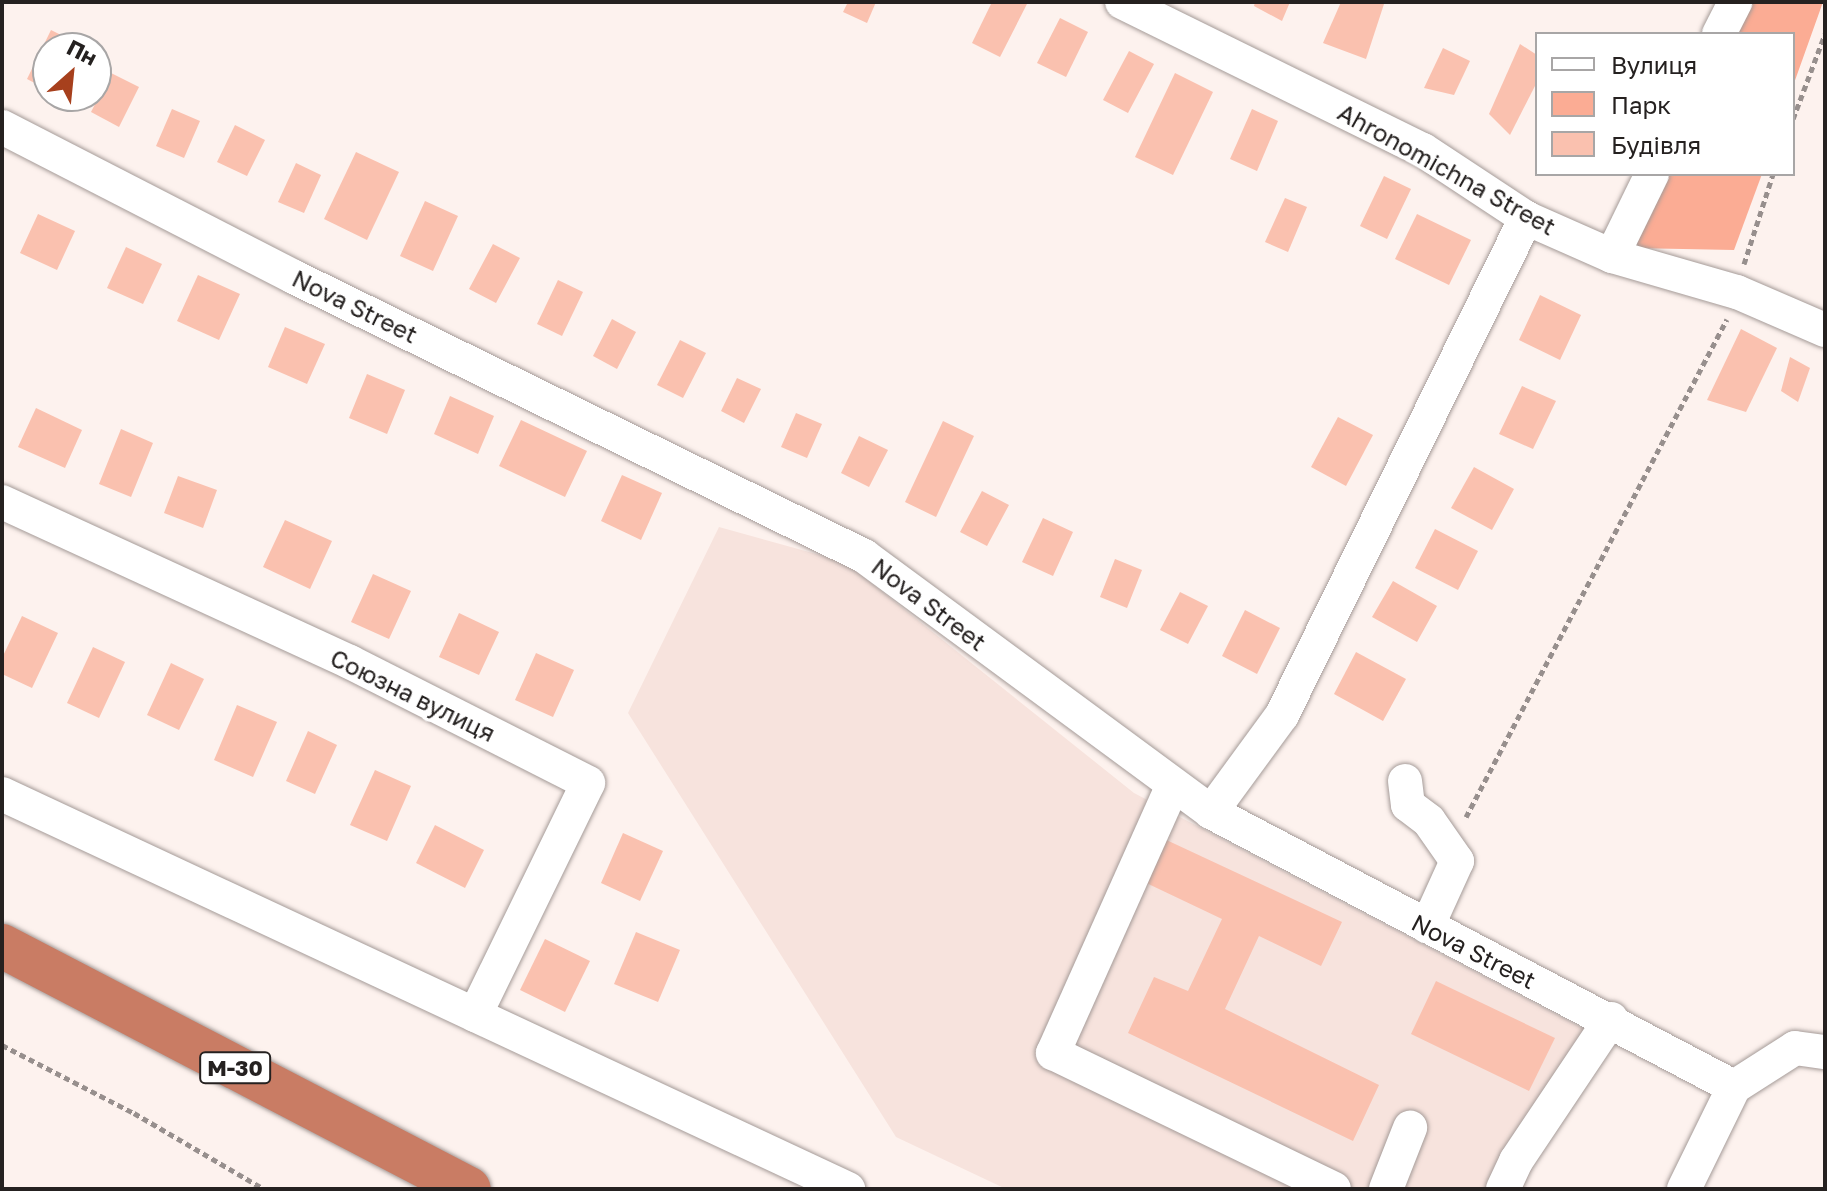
<!DOCTYPE html>
<html>
<head>
<meta charset="utf-8">
<style>
	body { margin:0 }
	#map { position:relative; width:1827px; height:1191px; overflow:hidden; background:#fdf2ee; font-family:"Golos Text",sans-serif }
	div>[style] { position:absolute }
	.built>* { inset:0; background:#f7e3dd }
	.green>* { inset:0; background:#fbac94 }
	.building>* { inset:0; background:#fac1af }
	.path>* { height:5px; margin-top:-2.5px; transform-origin:0; background:repeating-linear-gradient(90deg,#978f8d 0 6px,transparent 0 10px) }
	.roads { filter:drop-shadow(0 0 2px #a59b98) drop-shadow(0 0 2px #a59b98) }
	.minor>* { height:34px; margin:-17px; padding:0 17px; transform-origin:17px; border-radius:17px; background:#fff }
	.highway>* { height:44px; margin:-22px; padding:0 22px; transform-origin:22px; border-radius:22px; background:#c97c64 }
	span { translate:-50% -50%; white-space:nowrap; text-align:center; line-height:1.15; -webkit-text-stroke:7px #fff; paint-order:stroke }
	.shield-label span { padding:2px 6px; background:#fff; border:2px solid; border-radius:6px; -webkit-text-stroke-width:0 }
	.shield-label { font-size:22px; color:#252120; font-weight:700 }
	.street-label { font-size:24px; color:#252120 }
	.frame { position:absolute; inset:0; border:4px solid #252120; pointer-events:none }
	.legend { position:absolute; left:1535px; top:32px; width:260px; height:144px; box-sizing:border-box; background:#fff; border:2px solid #a8a6a6; margin:0; padding:10px 14px; list-style:none; font-size:24px; color:#252120 }
	.legend li { display:flex; align-items:center; gap:16px; height:40px }
	.legend b { width:40px; border:2px solid #a8a6a6 }
	.north { position:absolute; left:32px; top:32px; width:80px; height:80px; box-sizing:border-box; background:#fff; border:2px solid #a8a6a6; border-radius:50%; rotate:27deg; font-size:22px; font-weight:700; line-height:32px; text-align:center; color:#252120 }
	.north::after { content:''; display:block; margin:auto; width:28px; height:36px; background:#a7401d; clip-path:polygon(50% 0,100% 100%,50% 72%,0 100%) }
</style>
</head>
<body>
<div id="map">
	<div class="built">
		<div style="clip-path:polygon(719px 527px,845px 562px,1134px 793px,1588px 1031px,1523px 1189px,1006px 1189px,896px 1137px,628px 713px)"></div>
	</div>
	<div class="green">
		<div style="clip-path:polygon(1749px 2px,1823px 2px,1793px 86px,1793px 34px,1734px 34px)"></div>
		<div style="clip-path:polygon(1667px 174px,1762px 174px,1734px 250px,1632px 248px)"></div>
	</div>
	<div class="building">
		<div style="clip-path:polygon(848px 2px,876px 2px,867px 23px,843px 12px)"></div>
		<div style="clip-path:polygon(992px 2px,1028px 2px,1000px 57px,972px 43px)"></div>
		<div style="clip-path:polygon(1255px 2px,1290px 2px,1282px 21px,1254px 6px)"></div>
		<div style="clip-path:polygon(1341px 2px,1384px 4px,1366px 59px,1323px 43px)"></div>
		<div style="clip-path:polygon(1060px 18px,1088px 32px,1066px 77px,1037px 63px)"></div>
		<div style="clip-path:polygon(51px 30px,79px 44px,48px 48px,48px 90px,27px 79px)"></div>
		<div style="clip-path:polygon(1520px 44px,1537px 55px,1537px 82px,1510px 135px,1489px 114px)"></div>
		<div style="clip-path:polygon(1443px 48px,1470px 61px,1454px 95px,1424px 88px)"></div>
		<div style="clip-path:polygon(1129px 51px,1154px 64px,1128px 113px,1103px 100px)"></div>
		<div style="clip-path:polygon(111px 73px,139px 87px,119px 127px,91px 112px)"></div>
		<div style="clip-path:polygon(1175px 73px,1213px 92px,1173px 175px,1135px 157px)"></div>
		<div style="clip-path:polygon(172px 109px,200px 121px,184px 158px,156px 146px)"></div>
		<div style="clip-path:polygon(1252px 109px,1278px 121px,1257px 171px,1230px 159px)"></div>
		<div style="clip-path:polygon(235px 125px,265px 140px,247px 176px,217px 162px)"></div>
		<div style="clip-path:polygon(356px 152px,399px 172px,367px 240px,324px 219px)"></div>
		<div style="clip-path:polygon(296px 163px,321px 175px,304px 213px,278px 202px)"></div>
		<div style="clip-path:polygon(1384px 176px,1411px 189px,1387px 239px,1360px 226px)"></div>
		<div style="clip-path:polygon(1285px 198px,1307px 207px,1288px 252px,1265px 242px)"></div>
		<div style="clip-path:polygon(425px 201px,458px 216px,433px 271px,400px 256px)"></div>
		<div style="clip-path:polygon(38px 214px,75px 231px,57px 270px,20px 253px)"></div>
		<div style="clip-path:polygon(1417px 214px,1471px 240px,1449px 285px,1395px 259px)"></div>
		<div style="clip-path:polygon(493px 244px,520px 258px,496px 303px,469px 289px)"></div>
		<div style="clip-path:polygon(126px 247px,162px 264px,143px 304px,107px 288px)"></div>
		<div style="clip-path:polygon(198px 275px,240px 294px,219px 340px,177px 321px)"></div>
		<div style="clip-path:polygon(558px 280px,583px 292px,562px 336px,537px 324px)"></div>
		<div style="clip-path:polygon(1540px 295px,1581px 315px,1560px 360px,1519px 340px)"></div>
		<div style="clip-path:polygon(612px 319px,636px 332px,617px 369px,593px 356px)"></div>
		<div style="clip-path:polygon(285px 327px,325px 344px,307px 384px,268px 367px)"></div>
		<div style="clip-path:polygon(1741px 329px,1777px 348px,1746px 412px,1707px 400px)"></div>
		<div style="clip-path:polygon(680px 340px,706px 353px,683px 398px,657px 385px)"></div>
		<div style="clip-path:polygon(1790px 357px,1810px 368px,1798px 402px,1781px 391px)"></div>
		<div style="clip-path:polygon(367px 374px,405px 390px,387px 434px,349px 418px)"></div>
		<div style="clip-path:polygon(737px 378px,761px 389px,744px 423px,721px 411px)"></div>
		<div style="clip-path:polygon(1522px 386px,1556px 401px,1533px 449px,1499px 434px)"></div>
		<div style="clip-path:polygon(450px 396px,494px 416px,478px 454px,434px 434px)"></div>
		<div style="clip-path:polygon(36px 408px,82px 430px,65px 468px,18px 447px)"></div>
		<div style="clip-path:polygon(796px 413px,822px 424px,807px 458px,781px 447px)"></div>
		<div style="clip-path:polygon(1338px 417px,1373px 435px,1346px 486px,1311px 467px)"></div>
		<div style="clip-path:polygon(521px 420px,587px 451px,565px 497px,499px 466px)"></div>
		<div style="clip-path:polygon(943px 421px,974px 436px,936px 517px,905px 502px)"></div>
		<div style="clip-path:polygon(121px 429px,153px 443px,131px 497px,99px 484px)"></div>
		<div style="clip-path:polygon(859px 436px,888px 450px,869px 487px,841px 473px)"></div>
		<div style="clip-path:polygon(1474px 467px,1514px 489px,1492px 530px,1451px 508px)"></div>
		<div style="clip-path:polygon(622px 475px,662px 493px,641px 540px,601px 521px)"></div>
		<div style="clip-path:polygon(178px 476px,217px 490px,203px 528px,164px 513px)"></div>
		<div style="clip-path:polygon(982px 491px,1009px 505px,987px 546px,960px 532px)"></div>
		<div style="clip-path:polygon(1043px 518px,1073px 532px,1053px 576px,1022px 562px)"></div>
		<div style="clip-path:polygon(285px 520px,332px 541px,310px 589px,263px 567px)"></div>
		<div style="clip-path:polygon(1435px 529px,1478px 551px,1458px 590px,1415px 568px)"></div>
		<div style="clip-path:polygon(1115px 559px,1142px 570px,1127px 608px,1100px 597px)"></div>
		<div style="clip-path:polygon(373px 574px,411px 591px,389px 639px,351px 622px)"></div>
		<div style="clip-path:polygon(1393px 581px,1437px 606px,1417px 642px,1372px 617px)"></div>
		<div style="clip-path:polygon(1180px 592px,1208px 606px,1188px 644px,1160px 630px)"></div>
		<div style="clip-path:polygon(1245px 610px,1280px 628px,1257px 674px,1222px 656px)"></div>
		<div style="clip-path:polygon(459px 613px,499px 632px,479px 675px,439px 657px)"></div>
		<div style="clip-path:polygon(22px 616px,58px 633px,32px 688px,2px 674px,2px 658px)"></div>
		<div style="clip-path:polygon(93px 647px,125px 662px,99px 718px,67px 703px)"></div>
		<div style="clip-path:polygon(1356px 652px,1406px 679px,1383px 721px,1334px 694px)"></div>
		<div style="clip-path:polygon(536px 653px,574px 670px,553px 717px,515px 700px)"></div>
		<div style="clip-path:polygon(171px 663px,204px 679px,179px 730px,147px 715px)"></div>
		<div style="clip-path:polygon(237px 705px,277px 722px,253px 777px,214px 760px)"></div>
		<div style="clip-path:polygon(308px 731px,337px 745px,315px 794px,286px 781px)"></div>
		<div style="clip-path:polygon(375px 770px,411px 786px,387px 841px,350px 825px)"></div>
		<div style="clip-path:polygon(435px 825px,484px 850px,465px 888px,416px 863px)"></div>
		<div style="clip-path:polygon(623px 833px,663px 851px,640px 901px,601px 883px)"></div>
		<div style="clip-path:polygon(1160px 837px,1342px 922px,1321px 966px,1259px 936px,1225px 1009px,1379px 1085px,1353px 1141px,1128px 1033px,1154px 977px,1188px 991px,1222px 919px,1140px 880px)"></div>
		<div style="clip-path:polygon(636px 932px,680px 950px,658px 1002px,614px 984px)"></div>
		<div style="clip-path:polygon(545px 939px,590px 961px,565px 1012px,520px 990px)"></div>
		<div style="clip-path:polygon(1436px 981px,1555px 1038px,1529px 1091px,1411px 1034px)"></div>
	</div>
	<div class="path">
		<div style="left:1793px;top:119px;width:91px;rotate:-69.4deg"></div>
		<div style="left:1744px;top:264px;width:95px;rotate:-72.1deg"></div>
		<div style="left:1466px;top:817px;width:562px;rotate:-62.34deg"></div>
		<div style="left:2px;top:1045px;width:148px;rotate:27.3deg"></div>
		<div style="left:134px;top:1113px;width:151px;rotate:30.3deg"></div>
	</div>
	<div class="roads">
		<div class="minor">
			<div style="left:1122px;top:2px;width:335px;rotate:26.2deg"></div>
			<div style="left:1423px;top:150px;width:123px;rotate:33.4deg"></div>
			<div style="left:1526px;top:218px;width:94px;rotate:23.8deg"></div>
			<div style="left:1612px;top:256px;width:130px;rotate:16.1deg"></div>
			<div style="left:1737px;top:292px;width:96px;rotate:23.4deg"></div>
			<div style="left:1719px;top:34px;width:36px;rotate:-63deg"></div>
			<div style="left:2px;top:127px;width:328px;rotate:27.2deg"></div>
			<div style="left:294px;top:277px;width:635px;rotate:26.08deg"></div>
			<div style="left:864px;top:556px;width:431px;rotate:36.4deg"></div>
			<div style="left:1211px;top:812px;width:591px;rotate:27.74deg"></div>
			<div style="left:1734px;top:1087px;width:72px;rotate:-32.6deg"></div>
			<div style="left:1795px;top:1048px;width:30px;rotate:8deg"></div>
			<div style="left:1612px;top:256px;width:91px;rotate:-64deg"></div>
			<div style="left:2px;top:502px;width:383px;rotate:24.7deg"></div>
			<div style="left:350px;top:662px;width:267px;rotate:26.9deg"></div>
			<div style="left:588px;top:783px;width:258px;rotate:116deg"></div>
			<div style="left:1405px;top:781px;width:24px;rotate:83deg"></div>
			<div style="left:1408px;top:805px;width:26px;rotate:37deg"></div>
			<div style="left:1429px;top:821px;width:49px;rotate:55deg"></div>
			<div style="left:1457px;top:861px;width:72px;rotate:114.4deg"></div>
			<div style="left:1173px;top:785px;width:294px;rotate:114.1deg"></div>
			<div style="left:1053px;top:1053px;width:312px;rotate:25.8deg"></div>
			<div style="left:2px;top:794px;width:934px;rotate:25.03deg"></div>
			<div style="left:1211px;top:812px;width:120px;rotate:-53.8deg"></div>
			<div style="left:1282px;top:715px;width:554px;rotate:-63.85deg"></div>
			<div style="left:1386px;top:1189px;width:66px;rotate:-68.5deg"></div>
			<div style="left:1503px;top:1189px;width:31px;rotate:-65deg"></div>
			<div style="left:1516px;top:1161px;width:171px;rotate:-56.2deg"></div>
			<div style="left:1684px;top:1189px;width:114px;rotate:-63.9deg"></div>
		</div>
		<div class="highway">
			<div style="left:2px;top:946px;width:526px;rotate:27.49deg"></div>
		</div>
	</div>
	<div class="shield-label">
		<span style="left:235px;top:1068px">М-30</span>
	</div>
	<div class="street-label">
		<span style="left:1447px;top:169px;rotate:29deg">Ahronomichna Street</span>
		<span style="left:355px;top:306px;rotate:26deg">Nova Street</span>
		<span style="left:929px;top:604px;rotate:37deg">Nova Street</span>
		<span style="left:413px;top:695px;rotate:26deg">Союзна вулиця</span>
		<span style="left:1474px;top:951px;rotate:27deg">Nova Street</span>
	</div>
	<div class="frame"></div>
	<ul class="legend">
	<li><b style="height:10px;background:#fff"></b>Вулиця</li>
	<li><b style="height:22px;background:#fbac94"></b>Парк</li>
	<li><b style="height:22px;background:#fac1af"></b>Будівля</li>
	</ul>
	<div class="north">Пн</div>
</div>
</body>
</html>
